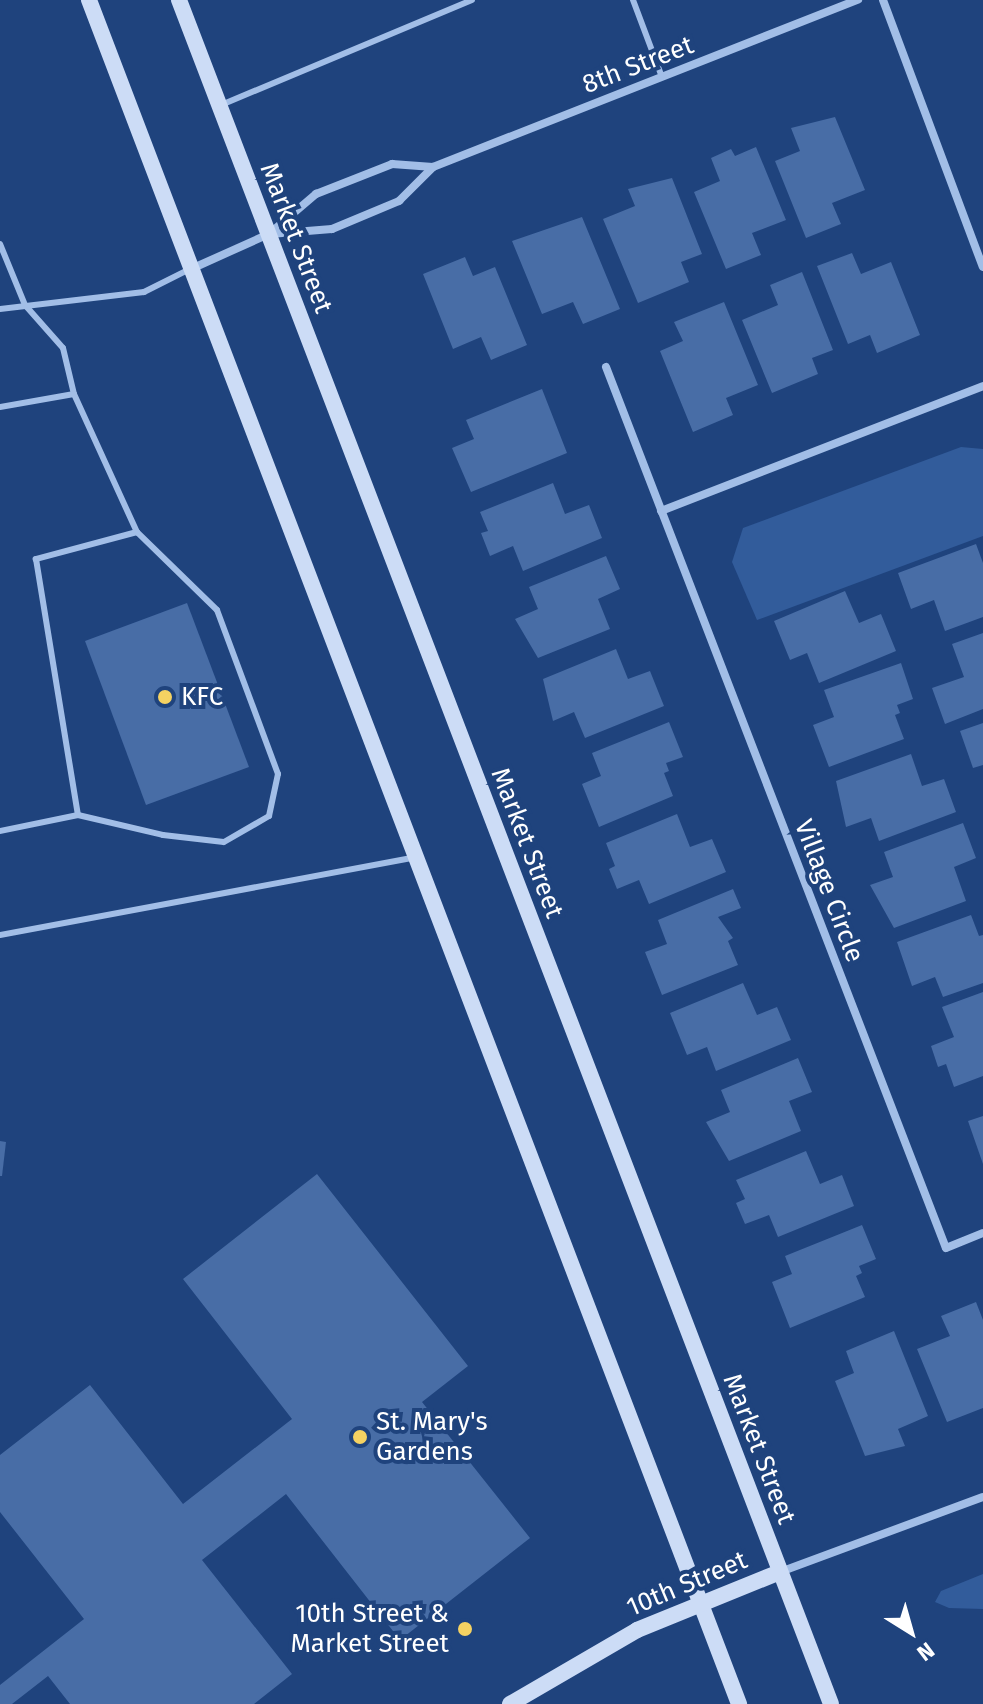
<!DOCTYPE html>
<html>
<head>
<meta charset="utf-8">
<style>
	body { margin:0 }
	#map { position:relative; width:983px; height:1704px; overflow:hidden; background:#1f437d; font-family:"Fira Sans",sans-serif }
	div>[style] { position:absolute }
	.green>* { inset:0; background:#325c9b }
	.building>* { inset:0; background:#486da6 }
	.service>* { height:6px; margin:-3px; padding:0 3px; transform-origin:3px; border-radius:3px; background:#a2bee7 }
	.minor>* { height:8px; margin:-4px; padding:0 4px; transform-origin:4px; border-radius:4px; background:#a2bee7 }
	.secondary>* { height:16px; margin:-8px; padding:0 8px; transform-origin:8px; border-radius:8px; background:#ccdcf6 }
	.dots>* { width:22px; height:22px; translate:-50% -50%; box-sizing:border-box; border:4px solid #1f437d; border-radius:50% }
	span { translate:-50% -50%; white-space:nowrap; text-align:center; line-height:1.15; -webkit-text-stroke:8px #1f437d; paint-order:stroke }
	.street-label { font-size:26px; color:#fff }
	.poi-label { font-size:26px; color:#fff }
	.left { translate:0 -50%; text-align:left }
	.right { translate:-100% -50%; text-align:right }
	.north { position:absolute; left:871px; top:1592px; width:80px; height:80px; -webkit-text-stroke:6px #1f437d; paint-order:stroke; rotate:143deg; font-size:22px; font-weight:700; line-height:32px; text-align:center; color:#fff }
	.north::after { content:''; display:block; margin:auto; width:28px; height:36px; background:#fff; clip-path:polygon(50% 0,100% 100%,50% 72%,0 100%) }
</style>
</head>
<body>
<div id="map">
	<div class="green">
		<div style="clip-path:polygon(961px 447px,983px 449px,983px 536px,757px 620px,732px 562px,743px 528px)"></div>
		<div style="clip-path:polygon(983px 1574px,983px 1609px,949px 1608px,935px 1602px,941px 1591px)"></div>
	</div>
	<div class="building">
		<div style="clip-path:polygon(835px 117px,865px 190px,832px 203px,841px 224px,806px 238px,775px 161px,800px 151px,791px 128px)"></div>
		<div style="clip-path:polygon(756px 147px,786px 220px,752px 233px,761px 255px,726px 269px,694px 192px,720px 181px,711px 158px,731px 149px,735px 156px)"></div>
		<div style="clip-path:polygon(672px 178px,702px 254px,681px 262px,689px 282px,638px 303px,603px 219px,635px 206px,628px 189px)"></div>
		<div style="clip-path:polygon(582px 217px,620px 309px,583px 324px,573px 302px,542px 314px,512px 241px)"></div>
		<div style="clip-path:polygon(852px 253px,861px 274px,891px 262px,920px 335px,877px 353px,870px 335px,848px 344px,817px 266px)"></div>
		<div style="clip-path:polygon(465px 257px,473px 276px,495px 267px,527px 345px,491px 360px,481px 337px,453px 349px,423px 274px)"></div>
		<div style="clip-path:polygon(802px 272px,833px 350px,812px 358px,818px 374px,772px 393px,742px 320px,778px 305px,770px 285px)"></div>
		<div style="clip-path:polygon(724px 302px,758px 385px,726px 398px,733px 415px,693px 432px,660px 351px,683px 341px,674px 322px)"></div>
		<div style="clip-path:polygon(542px 389px,567px 453px,471px 492px,452px 448px,474px 439px,466px 420px)"></div>
		<div style="clip-path:polygon(553px 483px,565px 514px,589px 505px,602px 538px,523px 571px,513px 546px,490px 556px,481px 533px,488px 531px,480px 512px)"></div>
		<div style="clip-path:polygon(976px 544px,983px 563px,983px 617px,945px 631px,934px 600px,911px 609px,898px 573px)"></div>
		<div style="clip-path:polygon(606px 556px,620px 589px,598px 599px,610px 629px,538px 658px,515px 619px,538px 609px,529px 587px)"></div>
		<div style="clip-path:polygon(845px 591px,859px 623px,881px 614px,896px 651px,819px 683px,807px 653px,790px 660px,774px 621px)"></div>
		<div style="clip-path:polygon(187px 603px,249px 767px,146px 805px,85px 641px)"></div>
		<div style="clip-path:polygon(983px 633px,983px 709px,945px 724px,932px 688px,964px 677px,952px 644px)"></div>
		<div style="clip-path:polygon(616px 649px,628px 679px,650px 671px,664px 706px,585px 738px,574px 712px,553px 721px,543px 679px)"></div>
		<div style="clip-path:polygon(901px 663px,913px 699px,897px 705px,900px 713px,895px 715px,904px 739px,829px 767px,813px 725px,834px 717px,824px 690px)"></div>
		<div style="clip-path:polygon(669px 722px,683px 757px,666px 763px,669px 771px,664px 773px,673px 796px,599px 827px,582px 784px,601px 776px,592px 753px)"></div>
		<div style="clip-path:polygon(983px 723px,983px 765px,973px 768px,960px 731px)"></div>
		<div style="clip-path:polygon(911px 754px,922px 786px,944px 779px,956px 812px,879px 841px,871px 818px,846px 827px,836px 781px)"></div>
		<div style="clip-path:polygon(677px 814px,690px 847px,712px 839px,726px 872px,649px 904px,639px 880px,617px 889px,609px 869px,615px 866px,606px 843px)"></div>
		<div style="clip-path:polygon(963px 823px,976px 858px,954px 867px,966px 901px,894px 928px,870px 885px,893px 877px,884px 852px)"></div>
		<div style="clip-path:polygon(733px 889px,741px 908px,718px 917px,733px 938px,728px 941px,738px 965px,662px 995px,645px 952px,667px 944px,658px 920px)"></div>
		<div style="clip-path:polygon(971px 915px,979px 936px,983px 935px,983px 983px,943px 997px,935px 977px,912px 986px,897px 942px)"></div>
		<div style="clip-path:polygon(743px 983px,757px 1015px,777px 1007px,791px 1040px,716px 1071px,707px 1047px,687px 1055px,670px 1013px)"></div>
		<div style="clip-path:polygon(983px 992px,983px 1076px,954px 1087px,946px 1064px,938px 1067px,931px 1046px,954px 1037px,942px 1007px)"></div>
		<div style="clip-path:polygon(798px 1058px,812px 1092px,789px 1101px,801px 1131px,729px 1161px,706px 1122px,730px 1112px,721px 1090px)"></div>
		<div style="clip-path:polygon(983px 1116px,983px 1164px,968px 1121px)"></div>
		<div style="clip-path:polygon(0 1141px,6px 1142px,2px 1176px,0 1176px)"></div>
		<div style="clip-path:polygon(806px 1151px,820px 1184px,842px 1175px,854px 1206px,778px 1237px,769px 1215px,745px 1224px,736px 1203px,745px 1199px,736px 1180px)"></div>
		<div style="clip-path:polygon(317px 1174px,468px 1366px,422px 1402px,530px 1538px,400px 1640px,286px 1494px,202px 1560px,292px 1674px,254px 1704px,70px 1704px,48px 1676px,12px 1704px,0 1704px,0 1685px,84px 1619px,0 1512px,0 1455px,90px 1385px,183px 1504px,292px 1419px,183px 1279px)"></div>
		<div style="clip-path:polygon(862px 1225px,876px 1259px,859px 1266px,862px 1273px,856px 1276px,865px 1297px,790px 1328px,772px 1282px,792px 1274px,785px 1256px)"></div>
		<div style="clip-path:polygon(976px 1302px,983px 1320px,983px 1408px,947px 1422px,917px 1349px,950px 1336px,941px 1316px)"></div>
		<div style="clip-path:polygon(894px 1331px,928px 1416px,898px 1429px,905px 1446px,865px 1456px,835px 1381px,854px 1373px,846px 1351px)"></div>
	</div>
	<div class="service">
		<div style="left:633px;top:0;width:82px;rotate:69.4deg"></div>
		<div style="left:221px;top:105px;width:272px;rotate:-22.7deg"></div>
		<div style="left:0;top:244px;width:66px;rotate:67.7deg"></div>
		<div style="left:25px;top:305px;width:57px;rotate:48.5deg"></div>
		<div style="left:63px;top:348px;width:47px;rotate:76.6deg"></div>
		<div style="left:0;top:309px;width:145px;rotate:-6.7deg"></div>
		<div style="left:144px;top:292px;width:51px;rotate:-26.6deg"></div>
		<div style="left:0;top:407px;width:75px;rotate:-10deg"></div>
		<div style="left:74px;top:394px;width:152px;rotate:65.5deg"></div>
		<div style="left:137px;top:532px;width:105px;rotate:165deg"></div>
		<div style="left:36px;top:559px;width:259px;rotate:80.7deg"></div>
		<div style="left:78px;top:815px;width:80px;rotate:168.4deg"></div>
		<div style="left:78px;top:815px;width:87px;rotate:13.2deg"></div>
		<div style="left:163px;top:835px;width:61px;rotate:6.5deg"></div>
		<div style="left:224px;top:842px;width:52px;rotate:-30deg"></div>
		<div style="left:269px;top:816px;width:43px;rotate:-77.9deg"></div>
		<div style="left:278px;top:774px;width:175px;rotate:-110.4deg"></div>
		<div style="left:217px;top:610px;width:112px;rotate:-135.7deg"></div>
		<div style="left:0;top:935px;width:420px;rotate:-10.6deg"></div>
	</div>
	<div class="minor">
		<div style="left:883px;top:0;width:285px;rotate:69.5deg"></div>
		<div style="left:270px;top:234px;width:62px;rotate:-4.6deg"></div>
		<div style="left:332px;top:229px;width:73px;rotate:-22.7deg"></div>
		<div style="left:399px;top:201px;width:48px;rotate:-45deg"></div>
		<div style="left:433px;top:167px;width:457px;rotate:-21.5deg"></div>
		<div style="left:191px;top:269px;width:85px;rotate:-24.2deg"></div>
		<div style="left:269px;top:234px;width:62px;rotate:-40.4deg"></div>
		<div style="left:316px;top:194px;width:82px;rotate:-21.5deg"></div>
		<div style="left:392px;top:164px;width:41px;rotate:4.2deg"></div>
		<div style="left:606px;top:367px;width:944px;rotate:68.9deg"></div>
		<div style="left:946px;top:1248px;width:40px;rotate:-22deg"></div>
		<div style="left:661px;top:511px;width:345px;rotate:-21.2deg"></div>
		<div style="left:780px;top:1572px;width:216px;rotate:-20.3deg"></div>
	</div>
	<div class="secondary">
		<div style="left:89px;top:0;width:1824px;rotate:69.12deg"></div>
		<div style="left:179px;top:0;width:1824px;rotate:69.06deg"></div>
		<div style="left:510px;top:1704px;width:147px;rotate:-30.2deg"></div>
		<div style="left:637px;top:1630px;width:154px;rotate:-22.1deg"></div>
	</div>
	<div class="dots">
		<div style="left:165px;top:697px;background:#f5d262"></div>
		<div style="left:360px;top:1437px;background:#f5d262"></div>
		<div style="left:465px;top:1629px;background:#f5d262"></div>
	</div>
	<div class="street-label">
		<span style="left:638px;top:65px;rotate:-21deg">8th Street</span>
		<span style="left:296px;top:238px;rotate:69deg">Market Street</span>
		<span style="left:527px;top:843px;rotate:69deg">Market Street</span>
		<span style="left:829px;top:891px;rotate:69deg">Village Circle</span>
		<span style="left:759px;top:1449px;rotate:69deg">Market Street</span>
		<span style="left:687px;top:1584px;rotate:-23deg">10th Street</span>
	</div>
	<div class="poi-label">
		<span class="left" style="left:181px;top:697px">KFC</span>
		<span class="left" style="left:376px;top:1437px">St. Mary's<br>Gardens</span>
		<span class="right" style="left:449px;top:1629px">10th Street &amp;<br>Market Street</span>
	</div>
	<div class="north">N</div>
</div>
</body>
</html>
